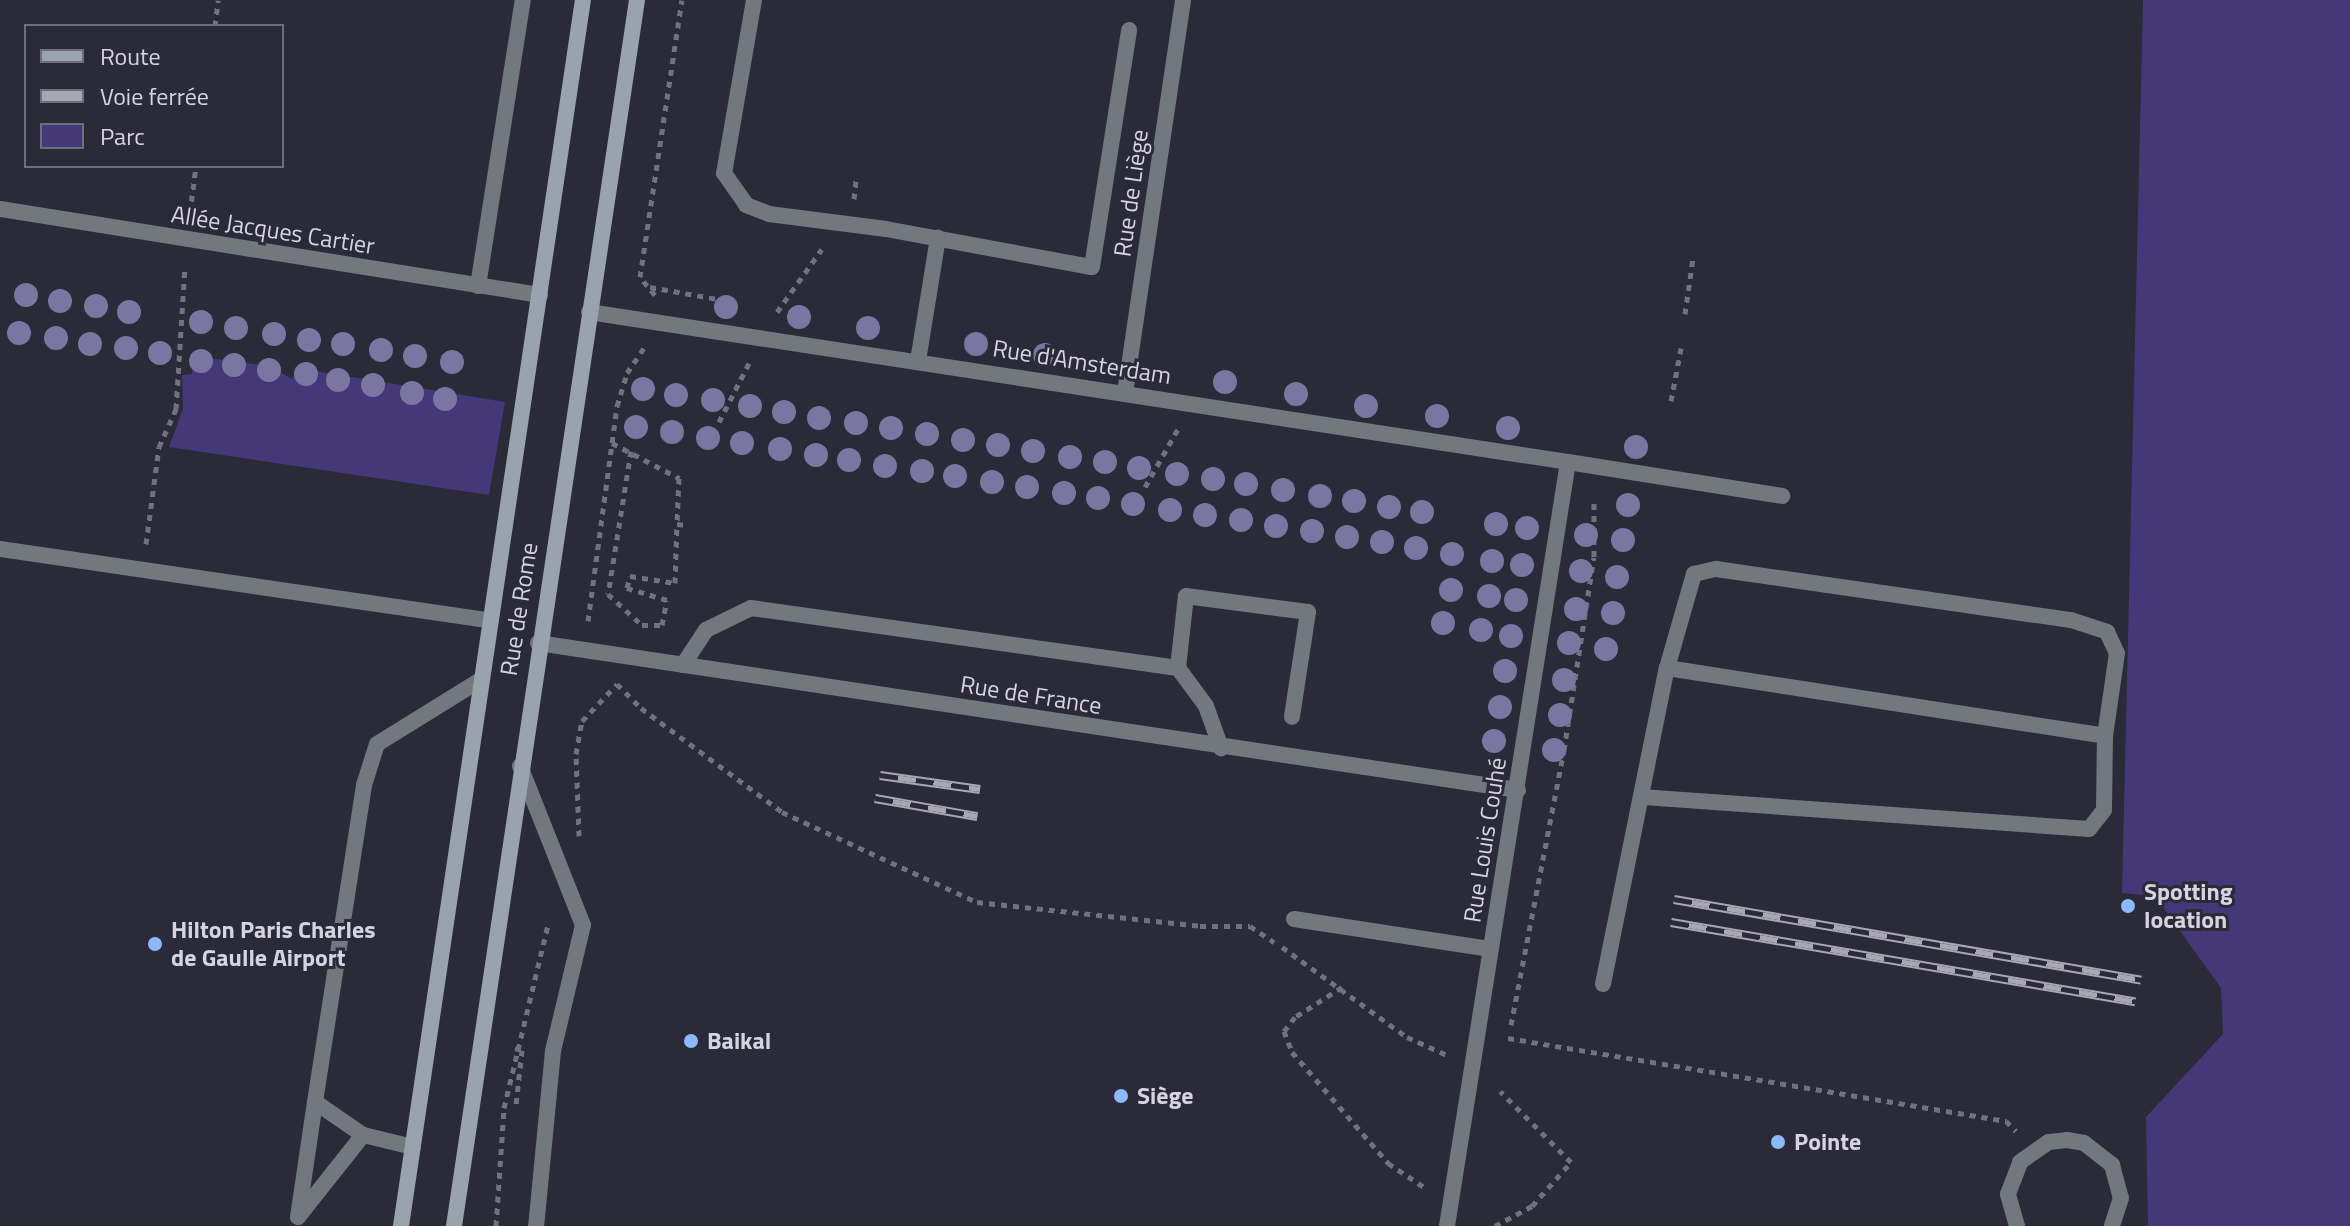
<!DOCTYPE html>
<html>
<head>
<meta charset="utf-8">
<style>
	body { margin:0 }
	#map { position:relative; width:2350px; height:1226px; overflow:hidden; background:#2b2a38; font-family:"Titillium Web",sans-serif }
	div>[style] { position:absolute }
	.green>* { inset:0; background:#443879 }
	.path>* { height:5px; margin-top:-2.5px; transform-origin:0; background:repeating-linear-gradient(90deg,#72717e 0 6px,transparent 0 12px) }
	.lane>* { height:16px; margin:-8px; padding:0 8px; transform-origin:8px; border-radius:8px; background:#72787e }
	.street>* { height:16px; margin:-8px; padding:0 8px; transform-origin:8px; border-radius:8px; background:#72787e }
	.secondary>* { height:16px; margin:-8px; padding:0 8px; transform-origin:8px; border-radius:8px; background:#9aa3ad }
	.rail>* { height:9px; margin-top:-4.5px; transform-origin:0; background:repeating-linear-gradient(90deg,#2b2a38 0 18px,#a8a7b2 0 36px); box-sizing:border-box; border-block:2px solid #a8a7b2 }
	.trees>* { width:24px; height:24px; margin:-12px; border-radius:50%; background:#7b76a1 }
	.dots>* { width:22px; height:22px; translate:-50% -50%; box-sizing:border-box; border:4px solid #2b2a38; border-radius:50% }
	span { translate:-50% -50%; white-space:nowrap; text-align:center; line-height:1.15; -webkit-text-stroke:6px #2b2a38; paint-order:stroke }
	.street-label { font-size:24px; color:#d6d5df }
	.poi-label { font-size:24px; color:#d6d5df; font-weight:700 }
	.left { translate:0 -50%; text-align:left }
	.legend { position:absolute; left:24px; top:24px; width:260px; height:144px; box-sizing:border-box; background:#2b2a38; border:2px solid #6f6e7b; margin:0; padding:10px 14px; list-style:none; font-size:24px; color:#d6d5df }
	.legend li { display:flex; align-items:center; gap:16px; height:40px }
	.legend b { width:40px; border:2px solid #6f6e7b }
</style>
</head>
<body>
<div id="map">
	<div class="green">
		<div style="clip-path:polygon(2143px 0,2350px 0,2350px 1226px,2148px 1226px,2146px 1117px,2223px 1034px,2221px 988px,2155px 896px,2122px 893px)"></div>
		<div style="clip-path:polygon(193px 356px,270px 366px,292px 379px,297px 368px,505px 402px,489px 495px,169px 447px,183px 409px,182px 375px,192px 374px)"></div>
	</div>
	<div class="path">
		<div style="left:215px;top:26px;width:26px;rotate:-83deg"></div>
		<div style="left:854px;top:199px;width:20px;rotate:-84deg"></div>
		<div style="left:190px;top:213px;width:47px;rotate:-82.7deg"></div>
		<div style="left:650px;top:287px;width:85px;rotate:10.1deg"></div>
		<div style="left:655px;top:295px;width:23px;rotate:-130deg"></div>
		<div style="left:640px;top:277px;width:280px;rotate:-81.4deg"></div>
		<div style="left:777px;top:312px;width:77px;rotate:-54.5deg"></div>
		<div style="left:1685px;top:314px;width:57px;rotate:-81.9deg"></div>
		<div style="left:1671px;top:401px;width:54px;rotate:-79.3deg"></div>
		<div style="left:719px;top:422px;width:66px;rotate:-63deg"></div>
		<div style="left:612px;top:443px;width:76px;rotate:27.6deg"></div>
		<div style="left:679px;top:478px;width:46px;rotate:92.5deg"></div>
		<div style="left:631px;top:451px;width:145px;rotate:99.1deg"></div>
		<div style="left:608px;top:594px;width:46px;rotate:42.4deg"></div>
		<div style="left:642px;top:625px;width:20px"></div>
		<div style="left:662px;top:625px;width:25px;rotate:-79deg"></div>
		<div style="left:667px;top:600px;width:42px;rotate:-163.3deg"></div>
		<div style="left:627px;top:588px;width:12px;rotate:-76deg"></div>
		<div style="left:630px;top:576px;width:46px;rotate:8.8deg"></div>
		<div style="left:675px;top:583px;width:59px;rotate:-88.1deg"></div>
		<div style="left:677px;top:524px;width:10px;rotate:6deg"></div>
		<div style="left:1145px;top:487px;width:67px;rotate:-60.4deg"></div>
		<div style="left:146px;top:544px;width:98px;rotate:-82.4deg"></div>
		<div style="left:159px;top:447px;width:42px;rotate:-65.9deg"></div>
		<div style="left:176px;top:409px;width:143px;rotate:-86.4deg"></div>
		<div style="left:588px;top:621px;width:217px;rotate:-82.3deg"></div>
		<div style="left:617px;top:406px;width:34px;rotate:-73deg"></div>
		<div style="left:627px;top:373px;width:30px;rotate:-56deg"></div>
		<div style="left:617px;top:684px;width:34px;rotate:45deg"></div>
		<div style="left:641px;top:708px;width:175px;rotate:36.4deg"></div>
		<div style="left:782px;top:812px;width:215px;rotate:24.8deg"></div>
		<div style="left:977px;top:902px;width:224px;rotate:6.1deg"></div>
		<div style="left:1200px;top:926px;width:50px"></div>
		<div style="left:1250px;top:926px;width:29px;rotate:34deg"></div>
		<div style="left:579px;top:836px;width:82px;rotate:-92.1deg"></div>
		<div style="left:576px;top:754px;width:34px;rotate:-80deg"></div>
		<div style="left:582px;top:721px;width:51px;rotate:-46.6deg"></div>
		<div style="left:1282px;top:947px;width:154px;rotate:35.8deg"></div>
		<div style="left:1407px;top:1037px;width:44px;rotate:24.2deg"></div>
		<div style="left:1342px;top:987px;width:56px;rotate:147.4deg"></div>
		<div style="left:1295px;top:1017px;width:18px;rotate:128deg"></div>
		<div style="left:1284px;top:1031px;width:22px;rotate:69deg"></div>
		<div style="left:1292px;top:1052px;width:147px;rotate:49.1deg"></div>
		<div style="left:1388px;top:1163px;width:43px;rotate:33.7deg"></div>
		<div style="left:1511px;top:1025px;width:280px;rotate:-79.1deg"></div>
		<div style="left:1564px;top:750px;width:195px;rotate:-81.2deg"></div>
		<div style="left:1594px;top:557px;width:56px;rotate:-90deg"></div>
		<div style="left:1508px;top:1038px;width:505px;rotate:9.46deg"></div>
		<div style="left:2006px;top:1121px;width:14px;rotate:45deg"></div>
		<div style="left:515px;top:1048px;width:7px;rotate:16deg"></div>
		<div style="left:522px;top:1050px;width:55px;rotate:96.2deg"></div>
		<div style="left:496px;top:1226px;width:118px;rotate:-86.1deg"></div>
		<div style="left:504px;top:1108px;width:192px;rotate:-76.5deg"></div>
		<div style="left:1495px;top:1226px;width:42px;rotate:-28.4deg"></div>
		<div style="left:1532px;top:1206px;width:59px;rotate:-48.4deg"></div>
		<div style="left:1571px;top:1162px;width:100px;rotate:-135deg"></div>
	</div>
	<div class="lane">
		<div style="left:754px;top:0;width:176px;rotate:99.8deg"></div>
		<div style="left:724px;top:173px;width:39px;rotate:55deg"></div>
		<div style="left:746px;top:205px;width:25px;rotate:21deg"></div>
		<div style="left:769px;top:214px;width:118px;rotate:7.3deg"></div>
		<div style="left:886px;top:229px;width:209px;rotate:10.5deg"></div>
		<div style="left:1092px;top:267px;width:240px;rotate:-81.1deg"></div>
		<div style="left:0;top:209px;width:547px;rotate:9.05deg"></div>
		<div style="left:478px;top:286px;width:290px;rotate:-81.1deg"></div>
		<div style="left:918px;top:361px;width:125px;rotate:-80.8deg"></div>
		<div style="left:1125px;top:393px;width:397px;rotate:-81.6deg"></div>
		<div style="left:1568px;top:462px;width:217px;rotate:9deg"></div>
		<div style="left:0;top:549px;width:496px;rotate:8.3deg"></div>
		<div style="left:683px;top:665px;width:42px;rotate:-56.7deg"></div>
		<div style="left:706px;top:630px;width:50px;rotate:-26.1deg"></div>
		<div style="left:751px;top:608px;width:431px;rotate:8deg"></div>
		<div style="left:1178px;top:668px;width:47px;rotate:53.6deg"></div>
		<div style="left:1206px;top:706px;width:45px;rotate:70.3deg"></div>
		<div style="left:1178px;top:668px;width:72px;rotate:-83.7deg"></div>
		<div style="left:1186px;top:596px;width:123px;rotate:7.5deg"></div>
		<div style="left:1308px;top:612px;width:106px;rotate:98.7deg"></div>
		<div style="left:1667px;top:668px;width:443px;rotate:8.8deg"></div>
		<div style="left:520px;top:766px;width:171px;rotate:68.4deg"></div>
		<div style="left:583px;top:925px;width:130px;rotate:103.4deg"></div>
		<div style="left:553px;top:1051px;width:176px;rotate:95.5deg"></div>
		<div style="left:1294px;top:919px;width:199px;rotate:8.7deg"></div>
		<div style="left:1603px;top:984px;width:322px;rotate:-78.6deg"></div>
		<div style="left:1667px;top:668px;width:98px;rotate:-74deg"></div>
		<div style="left:1694px;top:574px;width:23px;rotate:-13deg"></div>
		<div style="left:1716px;top:569px;width:359px;rotate:8.2deg"></div>
		<div style="left:2071px;top:620px;width:38px;rotate:18deg"></div>
		<div style="left:2107px;top:632px;width:23px;rotate:65deg"></div>
		<div style="left:2117px;top:653px;width:84px;rotate:98.2deg"></div>
		<div style="left:2105px;top:736px;width:74px;rotate:90.8deg"></div>
		<div style="left:2104px;top:810px;width:24px;rotate:128deg"></div>
		<div style="left:2089px;top:829px;width:446px;rotate:-175.9deg"></div>
		<div style="left:315px;top:1102px;width:116px;rotate:98.4deg"></div>
		<div style="left:298px;top:1217px;width:105px;rotate:-51.6deg"></div>
		<div style="left:413px;top:1147px;width:51px;rotate:-166.5deg"></div>
		<div style="left:363px;top:1135px;width:58px;rotate:-145.5deg"></div>
		<div style="left:315px;top:1102px;width:321px;rotate:-81.2deg"></div>
		<div style="left:364px;top:785px;width:43px;rotate:-72.4deg"></div>
		<div style="left:377px;top:744px;width:123px;rotate:-31.8deg"></div>
		<div style="left:2017px;top:1226px;width:33px;rotate:-106deg"></div>
		<div style="left:2008px;top:1194px;width:34px;rotate:-69deg"></div>
		<div style="left:2020px;top:1162px;width:35px;rotate:-35deg"></div>
		<div style="left:2049px;top:1142px;width:18px;rotate:-6deg"></div>
		<div style="left:2067px;top:1140px;width:17px;rotate:10deg"></div>
		<div style="left:2084px;top:1143px;width:36px;rotate:38deg"></div>
		<div style="left:2112px;top:1165px;width:34px;rotate:75deg"></div>
		<div style="left:2121px;top:1198px;width:29px;rotate:108deg"></div>
	</div>
	<div class="street">
		<div style="left:589px;top:312px;width:990px;rotate:8.71deg"></div>
		<div style="left:1568px;top:462px;width:774px;rotate:99deg"></div>
		<div style="left:538px;top:643px;width:991px;rotate:8.53deg"></div>
	</div>
	<div class="secondary">
		<div style="left:401px;top:1226px;width:1239px;rotate:-81.56deg"></div>
		<div style="left:454px;top:1226px;width:1240px;rotate:-81.51deg"></div>
	</div>
	<div class="rail">
		<div style="left:880px;top:775px;width:101px;rotate:8deg"></div>
		<div style="left:875px;top:798px;width:104px;rotate:10deg"></div>
		<div style="left:1674px;top:899px;width:474px;rotate:9.8deg"></div>
		<div style="left:1671px;top:922px;width:471px;rotate:9.7deg"></div>
	</div>
	<div class="trees">
		<div style="left:26px;top:295px"></div>
		<div style="left:60px;top:301px"></div>
		<div style="left:96px;top:306px"></div>
		<div style="left:726px;top:307px"></div>
		<div style="left:129px;top:312px"></div>
		<div style="left:799px;top:317px"></div>
		<div style="left:201px;top:322px"></div>
		<div style="left:236px;top:328px"></div>
		<div style="left:868px;top:328px"></div>
		<div style="left:19px;top:333px"></div>
		<div style="left:274px;top:334px"></div>
		<div style="left:56px;top:338px"></div>
		<div style="left:309px;top:340px"></div>
		<div style="left:90px;top:344px"></div>
		<div style="left:343px;top:344px"></div>
		<div style="left:976px;top:344px"></div>
		<div style="left:126px;top:348px"></div>
		<div style="left:381px;top:350px"></div>
		<div style="left:160px;top:353px"></div>
		<div style="left:1045px;top:355px"></div>
		<div style="left:415px;top:356px"></div>
		<div style="left:201px;top:361px"></div>
		<div style="left:452px;top:362px"></div>
		<div style="left:234px;top:365px"></div>
		<div style="left:269px;top:370px"></div>
		<div style="left:306px;top:374px"></div>
		<div style="left:338px;top:380px"></div>
		<div style="left:1225px;top:382px"></div>
		<div style="left:373px;top:385px"></div>
		<div style="left:643px;top:389px"></div>
		<div style="left:412px;top:393px"></div>
		<div style="left:1296px;top:394px"></div>
		<div style="left:676px;top:395px"></div>
		<div style="left:445px;top:399px"></div>
		<div style="left:713px;top:400px"></div>
		<div style="left:750px;top:406px"></div>
		<div style="left:1366px;top:406px"></div>
		<div style="left:784px;top:412px"></div>
		<div style="left:1437px;top:416px"></div>
		<div style="left:819px;top:418px"></div>
		<div style="left:856px;top:423px"></div>
		<div style="left:636px;top:427px"></div>
		<div style="left:891px;top:428px"></div>
		<div style="left:1508px;top:428px"></div>
		<div style="left:672px;top:432px"></div>
		<div style="left:927px;top:434px"></div>
		<div style="left:708px;top:438px"></div>
		<div style="left:963px;top:440px"></div>
		<div style="left:742px;top:443px"></div>
		<div style="left:998px;top:445px"></div>
		<div style="left:1636px;top:447px"></div>
		<div style="left:780px;top:449px"></div>
		<div style="left:1033px;top:451px"></div>
		<div style="left:816px;top:455px"></div>
		<div style="left:1070px;top:457px"></div>
		<div style="left:849px;top:460px"></div>
		<div style="left:1105px;top:462px"></div>
		<div style="left:885px;top:466px"></div>
		<div style="left:1139px;top:468px"></div>
		<div style="left:922px;top:471px"></div>
		<div style="left:1177px;top:474px"></div>
		<div style="left:955px;top:476px"></div>
		<div style="left:1213px;top:479px"></div>
		<div style="left:992px;top:482px"></div>
		<div style="left:1246px;top:484px"></div>
		<div style="left:1027px;top:487px"></div>
		<div style="left:1283px;top:490px"></div>
		<div style="left:1064px;top:493px"></div>
		<div style="left:1320px;top:496px"></div>
		<div style="left:1098px;top:498px"></div>
		<div style="left:1354px;top:501px"></div>
		<div style="left:1133px;top:504px"></div>
		<div style="left:1628px;top:505px"></div>
		<div style="left:1389px;top:507px"></div>
		<div style="left:1170px;top:510px"></div>
		<div style="left:1422px;top:512px"></div>
		<div style="left:1205px;top:515px"></div>
		<div style="left:1241px;top:520px"></div>
		<div style="left:1496px;top:524px"></div>
		<div style="left:1276px;top:526px"></div>
		<div style="left:1527px;top:528px"></div>
		<div style="left:1312px;top:531px"></div>
		<div style="left:1586px;top:535px"></div>
		<div style="left:1347px;top:537px"></div>
		<div style="left:1623px;top:540px"></div>
		<div style="left:1382px;top:542px"></div>
		<div style="left:1416px;top:548px"></div>
		<div style="left:1452px;top:554px"></div>
		<div style="left:1492px;top:561px"></div>
		<div style="left:1522px;top:565px"></div>
		<div style="left:1581px;top:571px"></div>
		<div style="left:1617px;top:577px"></div>
		<div style="left:1451px;top:590px"></div>
		<div style="left:1489px;top:596px"></div>
		<div style="left:1516px;top:600px"></div>
		<div style="left:1576px;top:609px"></div>
		<div style="left:1613px;top:613px"></div>
		<div style="left:1443px;top:623px"></div>
		<div style="left:1481px;top:630px"></div>
		<div style="left:1511px;top:636px"></div>
		<div style="left:1569px;top:643px"></div>
		<div style="left:1606px;top:649px"></div>
		<div style="left:1505px;top:671px"></div>
		<div style="left:1564px;top:680px"></div>
		<div style="left:1500px;top:707px"></div>
		<div style="left:1560px;top:715px"></div>
		<div style="left:1494px;top:741px"></div>
		<div style="left:1554px;top:750px"></div>
	</div>
	<div class="dots">
		<div style="left:2128px;top:906px;background:#8cb9fc"></div>
		<div style="left:155px;top:944px;background:#8cb9fc"></div>
		<div style="left:691px;top:1041px;background:#8cb9fc"></div>
		<div style="left:1121px;top:1096px;background:#8cb9fc"></div>
		<div style="left:1778px;top:1142px;background:#8cb9fc"></div>
	</div>
	<div class="street-label">
		<span style="left:1131px;top:193px;rotate:-82deg">Rue de Liège</span>
		<span style="left:273px;top:230px;rotate:9deg">Allée Jacques Cartier</span>
		<span style="left:1082px;top:362px;rotate:9deg">Rue d'Amsterdam</span>
		<span style="left:519px;top:609px;rotate:-81deg">Rue de Rome</span>
		<span style="left:1031px;top:695px;rotate:9deg">Rue de France</span>
		<span style="left:1485px;top:840px;rotate:-81deg">Rue Louis Couhé</span>
	</div>
	<div class="poi-label">
		<span class="left" style="left:2144px;top:906px">Spotting<br>location</span>
		<span class="left" style="left:171px;top:944px">Hilton Paris Charles<br>de Gaulle Airport</span>
		<span class="left" style="left:707px;top:1041px">Baikal</span>
		<span class="left" style="left:1137px;top:1096px">Siège</span>
		<span class="left" style="left:1794px;top:1142px">Pointe</span>
	</div>
	<ul class="legend">
	<li><b style="height:10px;background:#9aa3ad"></b>Route</li>
	<li><b style="height:10px;background:#a8a7b2"></b>Voie ferrée</li>
	<li><b style="height:22px;background:#443879"></b>Parc</li>
	</ul>
</div>
</body>
</html>
